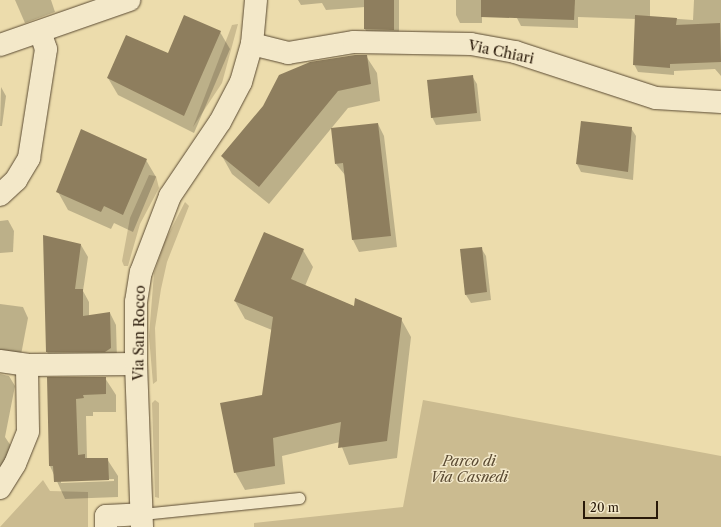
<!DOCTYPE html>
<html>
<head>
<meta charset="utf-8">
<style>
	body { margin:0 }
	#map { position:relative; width:721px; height:527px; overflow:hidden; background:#ecdcac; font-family:"Libre Caslon Text",serif }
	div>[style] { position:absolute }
	.green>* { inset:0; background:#cbbb90 }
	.shadow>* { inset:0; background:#0003 }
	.building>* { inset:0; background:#8e7e5e }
	.roads { filter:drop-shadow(0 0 1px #5a4a32) drop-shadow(0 0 1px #5a4a32) }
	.lane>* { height:11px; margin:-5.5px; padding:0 5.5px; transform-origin:5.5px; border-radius:5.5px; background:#f3e8c9 }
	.street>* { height:22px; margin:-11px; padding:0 11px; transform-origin:11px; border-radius:11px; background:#f3e8c9 }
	span { translate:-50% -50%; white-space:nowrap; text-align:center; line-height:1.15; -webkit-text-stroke:3px #f3e8c9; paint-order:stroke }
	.street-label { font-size:14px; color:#291909 }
	.park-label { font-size:14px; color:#5a4a32; font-style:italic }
	.scale { position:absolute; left:583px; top:501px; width:75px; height:18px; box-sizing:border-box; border:2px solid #291909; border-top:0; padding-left:5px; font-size:12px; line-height:14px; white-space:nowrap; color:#291909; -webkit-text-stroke:3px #f3e8c9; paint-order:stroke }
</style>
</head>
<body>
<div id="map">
	<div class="green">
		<div style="clip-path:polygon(238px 24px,222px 83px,193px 127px,232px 25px)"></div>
		<div style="clip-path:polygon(149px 175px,156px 176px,159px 188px,140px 224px,128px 266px,124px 266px,122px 261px,130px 218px)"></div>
		<div style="clip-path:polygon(185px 202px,189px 206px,167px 262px,161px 289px,155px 328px,157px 381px,153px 384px,149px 336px,154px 273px,165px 241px)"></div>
		<div style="clip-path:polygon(155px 400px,159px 403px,159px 498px,155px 497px,152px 403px)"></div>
		<div style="clip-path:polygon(423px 400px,721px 456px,721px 527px,254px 527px,254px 523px,403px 507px)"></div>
		<div style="clip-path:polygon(43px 480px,50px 491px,88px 492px,88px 527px,0 527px)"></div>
	</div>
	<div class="shadow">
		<div style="clip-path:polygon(15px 0,51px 0,55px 12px,25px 23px)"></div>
		<div style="clip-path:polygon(298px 0,399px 0,399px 39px,370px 38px,365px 29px,365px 7px,326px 10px,322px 3px,301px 5px)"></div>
		<div style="clip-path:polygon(456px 0,482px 0,482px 23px,460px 23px,456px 15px)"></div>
		<div style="clip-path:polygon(517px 0,650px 0,650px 17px,693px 20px,694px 0,721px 0,721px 76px,715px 69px,674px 71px,674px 75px,638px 72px,634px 64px,636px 19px,578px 17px,578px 28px,521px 26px,517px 18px)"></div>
		<div style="clip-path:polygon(220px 32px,230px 49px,194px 133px,118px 95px,108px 78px)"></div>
		<div style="clip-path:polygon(366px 56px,377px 73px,380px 101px,348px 108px,269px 204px,232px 174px,222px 156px)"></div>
		<div style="clip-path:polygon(472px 76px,477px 84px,481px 121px,436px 125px,432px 117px)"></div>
		<div style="clip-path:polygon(1px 87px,6px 96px,2px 126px,0 126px)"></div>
		<div style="clip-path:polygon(378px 124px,384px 136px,397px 247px,359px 252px,353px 240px,345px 175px,336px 164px)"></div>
		<div style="clip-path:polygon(631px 128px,636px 136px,633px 180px,581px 172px,577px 164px)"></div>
		<div style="clip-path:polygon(146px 160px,156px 177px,133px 232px,114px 223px,111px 229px,68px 210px,58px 192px)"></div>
		<div style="clip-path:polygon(8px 220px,14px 231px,13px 252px,0 253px,0 221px)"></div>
		<div style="clip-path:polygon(44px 237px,81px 245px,88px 257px,83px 291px,89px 302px,89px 316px,110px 313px,116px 325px,117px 360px,54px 364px,47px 352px)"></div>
		<div style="clip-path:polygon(481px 248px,486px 256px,491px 300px,471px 303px,466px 295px)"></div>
		<div style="clip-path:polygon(303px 250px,313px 267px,305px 286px,355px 307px,401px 319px,411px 337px,397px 458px,349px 465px,340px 442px,282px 456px,285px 484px,245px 490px,235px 472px,263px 396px,272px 330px,245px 319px,235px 301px)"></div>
		<div style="clip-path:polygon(0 304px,23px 307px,28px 318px,20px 360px,0 361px)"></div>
		<div style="clip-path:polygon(0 374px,9px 376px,15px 386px,5px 437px,11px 446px,0 483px)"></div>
		<div style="clip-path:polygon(evenodd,48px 378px,105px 378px,116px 395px,116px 412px,93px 412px,93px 416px,86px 416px,87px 459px,107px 459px,118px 476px,118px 497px,65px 499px,50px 466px,48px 378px,114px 479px,114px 481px,61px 483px,61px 480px,114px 479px)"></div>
	</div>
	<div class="building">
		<div style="clip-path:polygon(364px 0,394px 0,394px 30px,364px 29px)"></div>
		<div style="clip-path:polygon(481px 0,575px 0,574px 20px,481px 17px)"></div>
		<div style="clip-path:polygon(184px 15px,221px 31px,184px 116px,107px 78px,126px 35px,168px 53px)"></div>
		<div style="clip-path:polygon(635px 15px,677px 18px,676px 25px,720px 23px,721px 62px,670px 64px,670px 68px,633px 65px)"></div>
		<div style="clip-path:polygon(355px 55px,367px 55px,371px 84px,338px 91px,259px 187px,221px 156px,263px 106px,279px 75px,310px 62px)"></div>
		<div style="clip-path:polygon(473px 75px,477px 113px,431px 118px,427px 80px)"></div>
		<div style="clip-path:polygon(581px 121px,632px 127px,628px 172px,576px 164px)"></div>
		<div style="clip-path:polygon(378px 123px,391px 236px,352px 240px,343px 163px,335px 164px,331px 128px)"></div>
		<div style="clip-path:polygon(81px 129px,147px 159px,123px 215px,104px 206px,101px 212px,56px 192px)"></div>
		<div style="clip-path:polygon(264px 232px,304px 249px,291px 279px,354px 306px,355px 298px,402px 318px,387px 441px,338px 448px,341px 422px,273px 438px,275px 466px,234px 473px,220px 403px,262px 395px,273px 317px,234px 301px)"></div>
		<div style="clip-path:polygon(43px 235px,81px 244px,75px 289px,83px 289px,83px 316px,110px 312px,111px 348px,105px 352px,46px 352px)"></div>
		<div style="clip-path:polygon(482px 247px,487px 292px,465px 295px,460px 249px)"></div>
		<div style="clip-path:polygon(47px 377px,106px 377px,106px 394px,83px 395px,84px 398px,76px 399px,78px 455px,85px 454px,85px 458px,108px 458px,109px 480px,54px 482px,53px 466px,49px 466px)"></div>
	</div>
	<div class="roads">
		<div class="lane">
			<div style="left:142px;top:514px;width:158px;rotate:-5.8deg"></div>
		</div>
		<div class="street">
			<div style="left:252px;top:44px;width:37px;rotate:14deg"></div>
			<div style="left:288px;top:53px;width:67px;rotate:-9.5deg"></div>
			<div style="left:354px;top:42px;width:117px;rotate:1deg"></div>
			<div style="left:471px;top:44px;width:45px;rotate:10.3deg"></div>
			<div style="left:515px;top:52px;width:148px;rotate:18.1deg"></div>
			<div style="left:656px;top:98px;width:65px;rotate:3.5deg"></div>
			<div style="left:0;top:45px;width:137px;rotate:-19.2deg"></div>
			<div style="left:0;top:195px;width:22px;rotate:-43deg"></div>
			<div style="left:16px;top:180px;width:26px;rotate:-59deg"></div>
			<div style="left:29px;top:158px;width:110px;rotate:-81.1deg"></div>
			<div style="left:46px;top:49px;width:18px;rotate:-109deg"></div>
			<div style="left:0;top:361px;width:27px;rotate:8deg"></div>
			<div style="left:27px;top:365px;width:109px;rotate:-0.5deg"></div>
			<div style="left:0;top:488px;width:28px;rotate:-58deg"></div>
			<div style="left:15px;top:464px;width:35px;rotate:-68deg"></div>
			<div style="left:28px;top:431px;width:66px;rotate:-90.9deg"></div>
			<div style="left:106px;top:527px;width:11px;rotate:-90deg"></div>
			<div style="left:106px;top:516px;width:36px;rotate:-3deg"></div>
			<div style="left:142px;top:527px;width:163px;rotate:-92.1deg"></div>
			<div style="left:136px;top:364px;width:62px;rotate:-90deg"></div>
			<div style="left:136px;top:302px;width:30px;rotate:-81deg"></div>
			<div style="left:141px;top:272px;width:81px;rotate:-69.1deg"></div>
			<div style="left:170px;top:196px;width:89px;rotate:-56deg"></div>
			<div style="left:220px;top:122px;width:45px;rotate:-62.3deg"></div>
			<div style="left:241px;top:82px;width:40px;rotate:-74deg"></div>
			<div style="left:252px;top:44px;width:44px;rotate:-84.8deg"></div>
		</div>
	</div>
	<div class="street-label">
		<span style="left:501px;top:52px;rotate:12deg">Via Chiari</span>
		<span style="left:139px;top:333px;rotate:-89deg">Via San Rocco</span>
	</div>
	<div class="park-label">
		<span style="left:469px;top:469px">Parco di<br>Via Casnedi</span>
	</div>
	<div class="scale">20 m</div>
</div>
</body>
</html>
